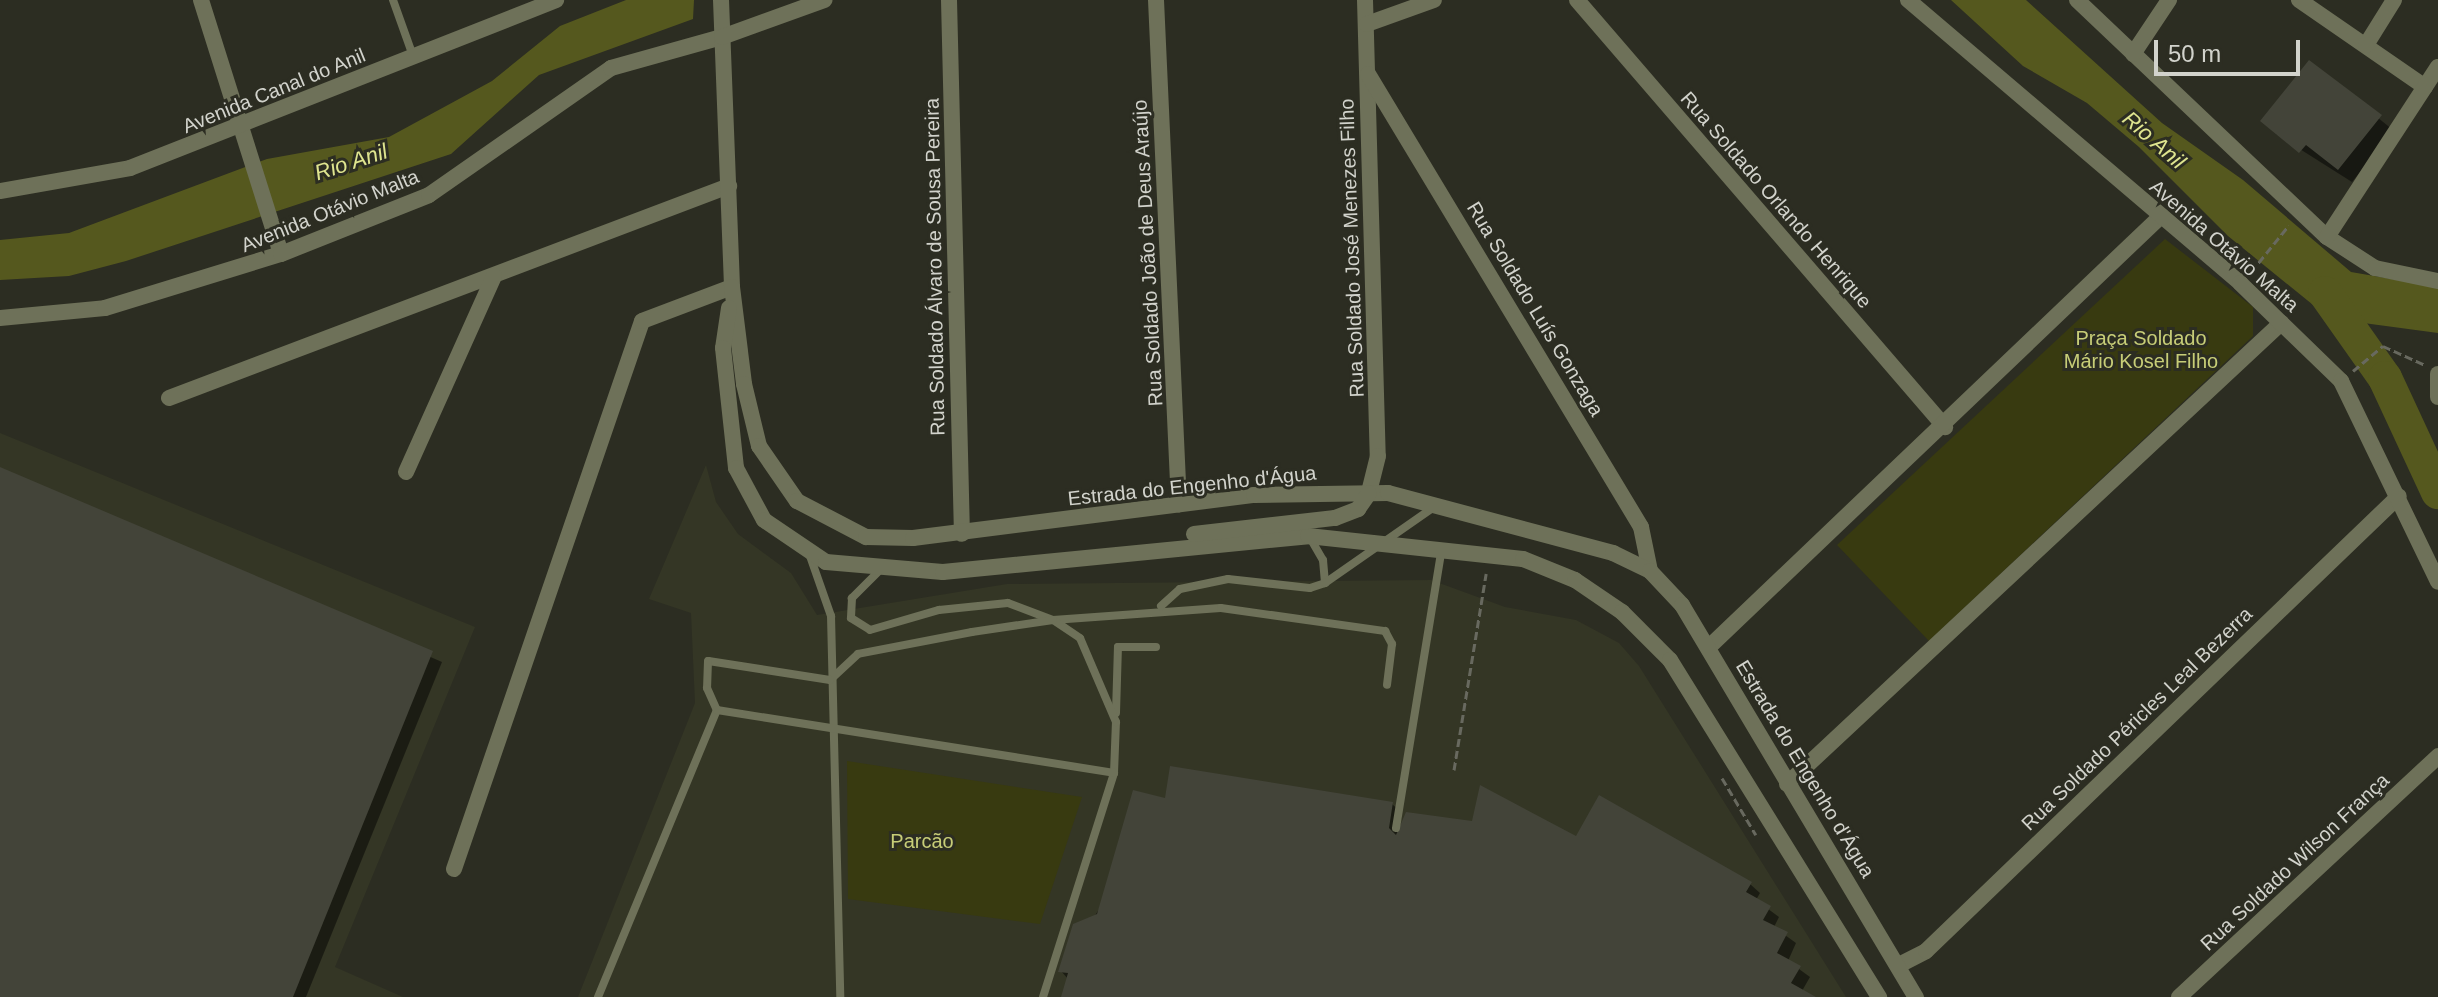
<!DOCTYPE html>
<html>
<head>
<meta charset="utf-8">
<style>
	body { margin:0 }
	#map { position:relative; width:2438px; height:997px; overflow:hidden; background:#2c2d22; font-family:Helvetica,sans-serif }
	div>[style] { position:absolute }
	.built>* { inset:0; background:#343625 }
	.green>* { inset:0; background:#383a10 }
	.water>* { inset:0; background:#55581e }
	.shadow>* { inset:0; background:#0007 }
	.river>* { height:34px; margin:-17px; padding:0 17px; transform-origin:17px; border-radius:17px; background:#55581e }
	.building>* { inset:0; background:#434439 }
	.path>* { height:3px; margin-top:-1.5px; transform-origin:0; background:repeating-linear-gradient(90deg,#68695f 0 8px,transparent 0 12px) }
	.service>* { height:8px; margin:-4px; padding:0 4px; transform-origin:4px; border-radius:4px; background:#6e7159 }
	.minor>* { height:16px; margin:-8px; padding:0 8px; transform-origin:8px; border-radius:8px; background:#6e7159 }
	.tertiary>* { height:16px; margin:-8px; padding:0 8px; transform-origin:8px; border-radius:8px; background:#6e7159 }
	span { translate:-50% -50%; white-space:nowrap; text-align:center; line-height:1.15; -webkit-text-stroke:6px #2c2d22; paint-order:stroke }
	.street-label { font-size:20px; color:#d2d3cc }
	.park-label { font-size:20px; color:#c7cd77 }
	.water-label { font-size:22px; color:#dfe58f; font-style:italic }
	.scale { position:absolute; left:2154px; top:40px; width:146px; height:36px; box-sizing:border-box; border:4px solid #d2d3cc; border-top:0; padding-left:10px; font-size:24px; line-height:28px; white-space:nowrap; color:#d2d3cc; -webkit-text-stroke:6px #2c2d22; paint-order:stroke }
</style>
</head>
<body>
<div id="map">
	<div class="built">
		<div style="clip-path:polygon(0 433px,475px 627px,335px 967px,403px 997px,0 997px)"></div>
		<div style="clip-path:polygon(706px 465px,716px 502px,738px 534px,791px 573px,817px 615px,1007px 584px,1431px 580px,1505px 607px,1576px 620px,1619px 643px,1639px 666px,1846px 997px,578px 997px,695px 703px,691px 613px,649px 599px)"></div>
	</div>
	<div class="green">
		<div style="clip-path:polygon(2165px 239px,2253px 307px,2253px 336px,1929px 641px,1837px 545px)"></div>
		<div style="clip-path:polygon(847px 761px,1082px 797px,1040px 924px,848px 899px)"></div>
	</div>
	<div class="water">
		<div style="clip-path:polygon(626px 0,694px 0,693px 19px,539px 75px,451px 154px,126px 261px,69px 276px,0 280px,0 240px,69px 233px,267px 159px,389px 137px,492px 81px,560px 26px)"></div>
		<div style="clip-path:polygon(1951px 0,2026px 0,2162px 123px,2243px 180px,2351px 272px,2438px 287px,2438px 333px,2356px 322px,2354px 330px,2323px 313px,2228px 236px,2139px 147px,2087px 103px,2023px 66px)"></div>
	</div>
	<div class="shadow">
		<div style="clip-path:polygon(2309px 62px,2393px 130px,2352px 182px,2276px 134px)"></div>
		<div style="clip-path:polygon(0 469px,442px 662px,306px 997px,0 997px)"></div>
		<div style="clip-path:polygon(1166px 800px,1392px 804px,1402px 813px,1400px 827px,1576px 839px,1750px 884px,1760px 893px,1756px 900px,1779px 917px,1774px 927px,1796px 943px,1788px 961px,1810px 977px,1802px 991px,1812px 997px,1063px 997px,1068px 979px,1061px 971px)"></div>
	</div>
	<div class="river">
		<div style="left:2325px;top:293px;width:104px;rotate:54.8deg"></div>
		<div style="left:2385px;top:378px;width:126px;rotate:65.1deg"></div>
	</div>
	<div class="building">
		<div style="clip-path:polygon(2309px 60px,2382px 115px,2338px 170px,2306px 145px,2299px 153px,2260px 121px)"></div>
		<div style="clip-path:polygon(0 467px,433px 651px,293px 997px,0 997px)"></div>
		<div style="clip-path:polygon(1170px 766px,1393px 802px,1389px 828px,1396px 835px,1406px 812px,1472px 821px,1480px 785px,1576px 836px,1599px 795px,1752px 882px,1746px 892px,1771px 906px,1763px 920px,1788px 932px,1777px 953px,1801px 966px,1791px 983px,1816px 997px,1061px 997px,1068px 973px,1058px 972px,1073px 924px,1097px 914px,1133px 790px,1165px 798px)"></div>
	</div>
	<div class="path">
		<div style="left:2251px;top:272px;width:60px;rotate:-51deg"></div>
		<div style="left:2353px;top:371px;width:39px;rotate:-40deg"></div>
		<div style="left:2383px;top:346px;width:46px;rotate:24.3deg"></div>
		<div style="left:1454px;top:770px;width:199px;rotate:-80.7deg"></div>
		<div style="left:1722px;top:778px;width:66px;rotate:59.2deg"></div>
	</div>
	<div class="service">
		<div style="left:393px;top:0;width:59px;rotate:70.3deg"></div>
		<div style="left:1309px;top:536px;width:28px;rotate:60deg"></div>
		<div style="left:1323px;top:560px;width:23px;rotate:85deg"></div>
		<div style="left:810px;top:556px;width:64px;rotate:70.7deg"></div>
		<div style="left:831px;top:616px;width:381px;rotate:88.6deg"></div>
		<div style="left:880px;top:570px;width:40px;rotate:135deg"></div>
		<div style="left:852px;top:598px;width:20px;rotate:93deg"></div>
		<div style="left:851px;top:618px;width:22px;rotate:32deg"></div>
		<div style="left:870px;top:630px;width:72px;rotate:-16.2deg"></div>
		<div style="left:939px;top:610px;width:69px;rotate:-5.8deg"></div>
		<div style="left:1008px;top:603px;width:48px;rotate:20.7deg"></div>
		<div style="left:1053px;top:620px;width:168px;rotate:-4.1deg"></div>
		<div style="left:1221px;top:608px;width:166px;rotate:8deg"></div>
		<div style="left:1385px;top:631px;width:15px;rotate:62deg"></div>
		<div style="left:1392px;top:644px;width:41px;rotate:97deg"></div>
		<div style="left:1161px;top:606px;width:25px;rotate:-42deg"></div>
		<div style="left:1180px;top:589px;width:49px;rotate:-11.8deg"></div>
		<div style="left:1228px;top:579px;width:82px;rotate:6.3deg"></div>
		<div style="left:1310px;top:588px;width:16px;rotate:-18deg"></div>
		<div style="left:1325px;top:583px;width:133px;rotate:-34.9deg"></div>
		<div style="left:1116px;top:713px;width:66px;rotate:-88.3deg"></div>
		<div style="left:1118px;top:647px;width:38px"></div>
		<div style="left:1396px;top:828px;width:284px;rotate:-80.7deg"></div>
		<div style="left:598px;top:997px;width:311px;rotate:-67.5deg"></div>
		<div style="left:1043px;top:997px;width:235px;rotate:-72.4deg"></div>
		<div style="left:1114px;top:773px;width:51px;rotate:-87.8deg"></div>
		<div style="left:1116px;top:722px;width:91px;rotate:-113.2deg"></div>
		<div style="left:1080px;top:638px;width:32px;rotate:-146deg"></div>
		<div style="left:1053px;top:620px;width:82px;rotate:171.6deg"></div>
		<div style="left:972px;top:632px;width:116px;rotate:169.1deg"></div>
		<div style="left:858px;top:654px;width:38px;rotate:137deg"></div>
		<div style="left:830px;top:680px;width:123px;rotate:-171.1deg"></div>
		<div style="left:708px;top:661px;width:27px;rotate:92deg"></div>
		<div style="left:707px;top:688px;width:24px;rotate:66deg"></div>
		<div style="left:717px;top:710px;width:402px;rotate:9deg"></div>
	</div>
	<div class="minor">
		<div style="left:201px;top:0;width:266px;rotate:72.5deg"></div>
		<div style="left:949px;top:0;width:534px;rotate:88.61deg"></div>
		<div style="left:1156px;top:0;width:505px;rotate:87.39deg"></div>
		<div style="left:1365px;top:0;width:456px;rotate:88.4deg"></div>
		<div style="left:1378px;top:456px;width:38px;rotate:104deg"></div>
		<div style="left:1577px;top:0;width:564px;rotate:49.24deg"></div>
		<div style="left:2077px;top:0;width:344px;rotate:43.5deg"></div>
		<div style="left:2327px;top:237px;width:57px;rotate:32.9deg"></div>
		<div style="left:2375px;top:268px;width:64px;rotate:11.7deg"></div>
		<div style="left:2299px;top:0;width:153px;rotate:34.6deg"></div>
		<div style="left:1367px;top:24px;width:71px;rotate:-19.7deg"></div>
		<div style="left:2366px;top:45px;width:53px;rotate:-58.1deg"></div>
		<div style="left:2133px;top:54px;width:65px;rotate:-56.3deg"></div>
		<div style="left:1368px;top:74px;width:529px;rotate:58.92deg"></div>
		<div style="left:1641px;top:527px;width:45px;rotate:78.4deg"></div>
		<div style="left:0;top:191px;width:132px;rotate:-10deg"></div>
		<div style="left:130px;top:168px;width:458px;rotate:-21.5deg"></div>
		<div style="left:2327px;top:237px;width:203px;rotate:-56.9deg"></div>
		<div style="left:0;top:318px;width:105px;rotate:-5.4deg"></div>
		<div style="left:105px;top:308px;width:184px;rotate:-17.1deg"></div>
		<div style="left:281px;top:254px;width:159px;rotate:-21.7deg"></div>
		<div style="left:429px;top:195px;width:222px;rotate:-34.9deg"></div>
		<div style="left:611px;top:68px;width:115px;rotate:-15.6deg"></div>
		<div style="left:2438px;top:374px;width:23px;rotate:90deg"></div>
		<div style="left:169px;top:398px;width:599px;rotate:-20.74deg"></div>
		<div style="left:406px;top:472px;width:215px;rotate:-65.8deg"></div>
		<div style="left:1709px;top:647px;width:625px;rotate:-43.64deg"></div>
		<div style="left:1787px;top:784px;width:676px;rotate:-43.02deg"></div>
		<div style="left:454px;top:869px;width:579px;rotate:-71.06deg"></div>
		<div style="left:642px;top:321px;width:96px;rotate:-20.7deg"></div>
		<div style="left:1899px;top:965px;width:30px;rotate:-27deg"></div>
		<div style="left:1926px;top:951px;width:656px;rotate:-43.89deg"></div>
		<div style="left:2179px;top:997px;width:354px;rotate:-42.9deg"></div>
	</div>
	<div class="tertiary">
		<div style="left:721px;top:0;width:287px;rotate:87.8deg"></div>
		<div style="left:732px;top:287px;width:98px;rotate:82.9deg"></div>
		<div style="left:744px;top:384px;width:64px;rotate:76.4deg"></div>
		<div style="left:759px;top:446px;width:67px;rotate:55.4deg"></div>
		<div style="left:797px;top:501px;width:78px;rotate:27.6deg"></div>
		<div style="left:866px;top:537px;width:47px;rotate:1.2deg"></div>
		<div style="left:913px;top:538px;width:344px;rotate:-7.2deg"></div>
		<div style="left:1254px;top:495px;width:134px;rotate:-0.9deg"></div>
		<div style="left:1388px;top:493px;width:233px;rotate:14.9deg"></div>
		<div style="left:1613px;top:553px;width:41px;rotate:25.9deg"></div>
		<div style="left:1650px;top:571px;width:47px;rotate:46.7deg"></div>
		<div style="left:1682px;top:605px;width:457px;rotate:59.2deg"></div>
		<div style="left:1908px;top:0;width:436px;rotate:40.4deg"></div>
		<div style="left:2240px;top:283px;width:141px;rotate:44.1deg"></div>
		<div style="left:2341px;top:381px;width:223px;rotate:64.2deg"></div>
		<div style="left:722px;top:37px;width:109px;rotate:-19.9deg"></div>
		<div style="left:729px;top:308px;width:40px;rotate:98.5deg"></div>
		<div style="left:723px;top:348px;width:121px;rotate:83.8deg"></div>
		<div style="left:736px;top:468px;width:59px;rotate:61.7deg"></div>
		<div style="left:764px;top:520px;width:75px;rotate:34.1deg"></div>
		<div style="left:826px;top:562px;width:117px;rotate:4.9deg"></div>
		<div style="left:943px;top:572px;width:367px;rotate:-5.6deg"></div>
		<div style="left:1308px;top:536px;width:216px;rotate:6.1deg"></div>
		<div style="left:1523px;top:559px;width:56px;rotate:22deg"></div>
		<div style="left:1575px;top:580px;width:57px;rotate:34.2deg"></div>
		<div style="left:1622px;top:612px;width:68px;rotate:45deg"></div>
		<div style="left:1670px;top:660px;width:397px;rotate:58.2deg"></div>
		<div style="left:1194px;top:534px;width:142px;rotate:-6.5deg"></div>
		<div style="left:1335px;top:518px;width:25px;rotate:-21deg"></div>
		<div style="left:1358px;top:509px;width:19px;rotate:-55deg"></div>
	</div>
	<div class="street-label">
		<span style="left:274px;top:91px;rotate:-22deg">Avenida Canal do Anil</span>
		<span style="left:1776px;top:200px;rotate:49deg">Rua Soldado Orlando Henrique</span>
		<span style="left:330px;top:211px;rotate:-22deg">Avenida Otávio Malta</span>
		<span style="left:2224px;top:246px;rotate:41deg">Avenida Otávio Malta</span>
		<span style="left:1352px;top:248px;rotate:-92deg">Rua Soldado José Menezes Filho</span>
		<span style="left:1148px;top:253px;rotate:-93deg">Rua Soldado João de Deus Araújo</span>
		<span style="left:935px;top:267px;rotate:-91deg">Rua Soldado Álvaro de Sousa Pereira</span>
		<span style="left:1535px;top:309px;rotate:59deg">Rua Soldado Luís Gonzaga</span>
		<span style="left:1192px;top:486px;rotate:-6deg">Estrada do Engenho d'Água</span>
		<span style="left:2137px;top:719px;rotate:-44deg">Rua Soldado Péricles Leal Bezerra</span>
		<span style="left:1805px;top:769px;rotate:59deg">Estrada do Engenho d'Água</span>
		<span style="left:2295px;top:862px;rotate:-43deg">Rua Soldado Wilson França</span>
	</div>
	<div class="park-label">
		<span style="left:2141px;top:350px">Praça Soldado<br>Mário Kosel Filho</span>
		<span style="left:922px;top:841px">Parcão</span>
	</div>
	<div class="water-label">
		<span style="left:2154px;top:140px;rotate:41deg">Rio Anil</span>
		<span style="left:351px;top:162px;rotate:-18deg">Rio Anil</span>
	</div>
	<div class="scale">50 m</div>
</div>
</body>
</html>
